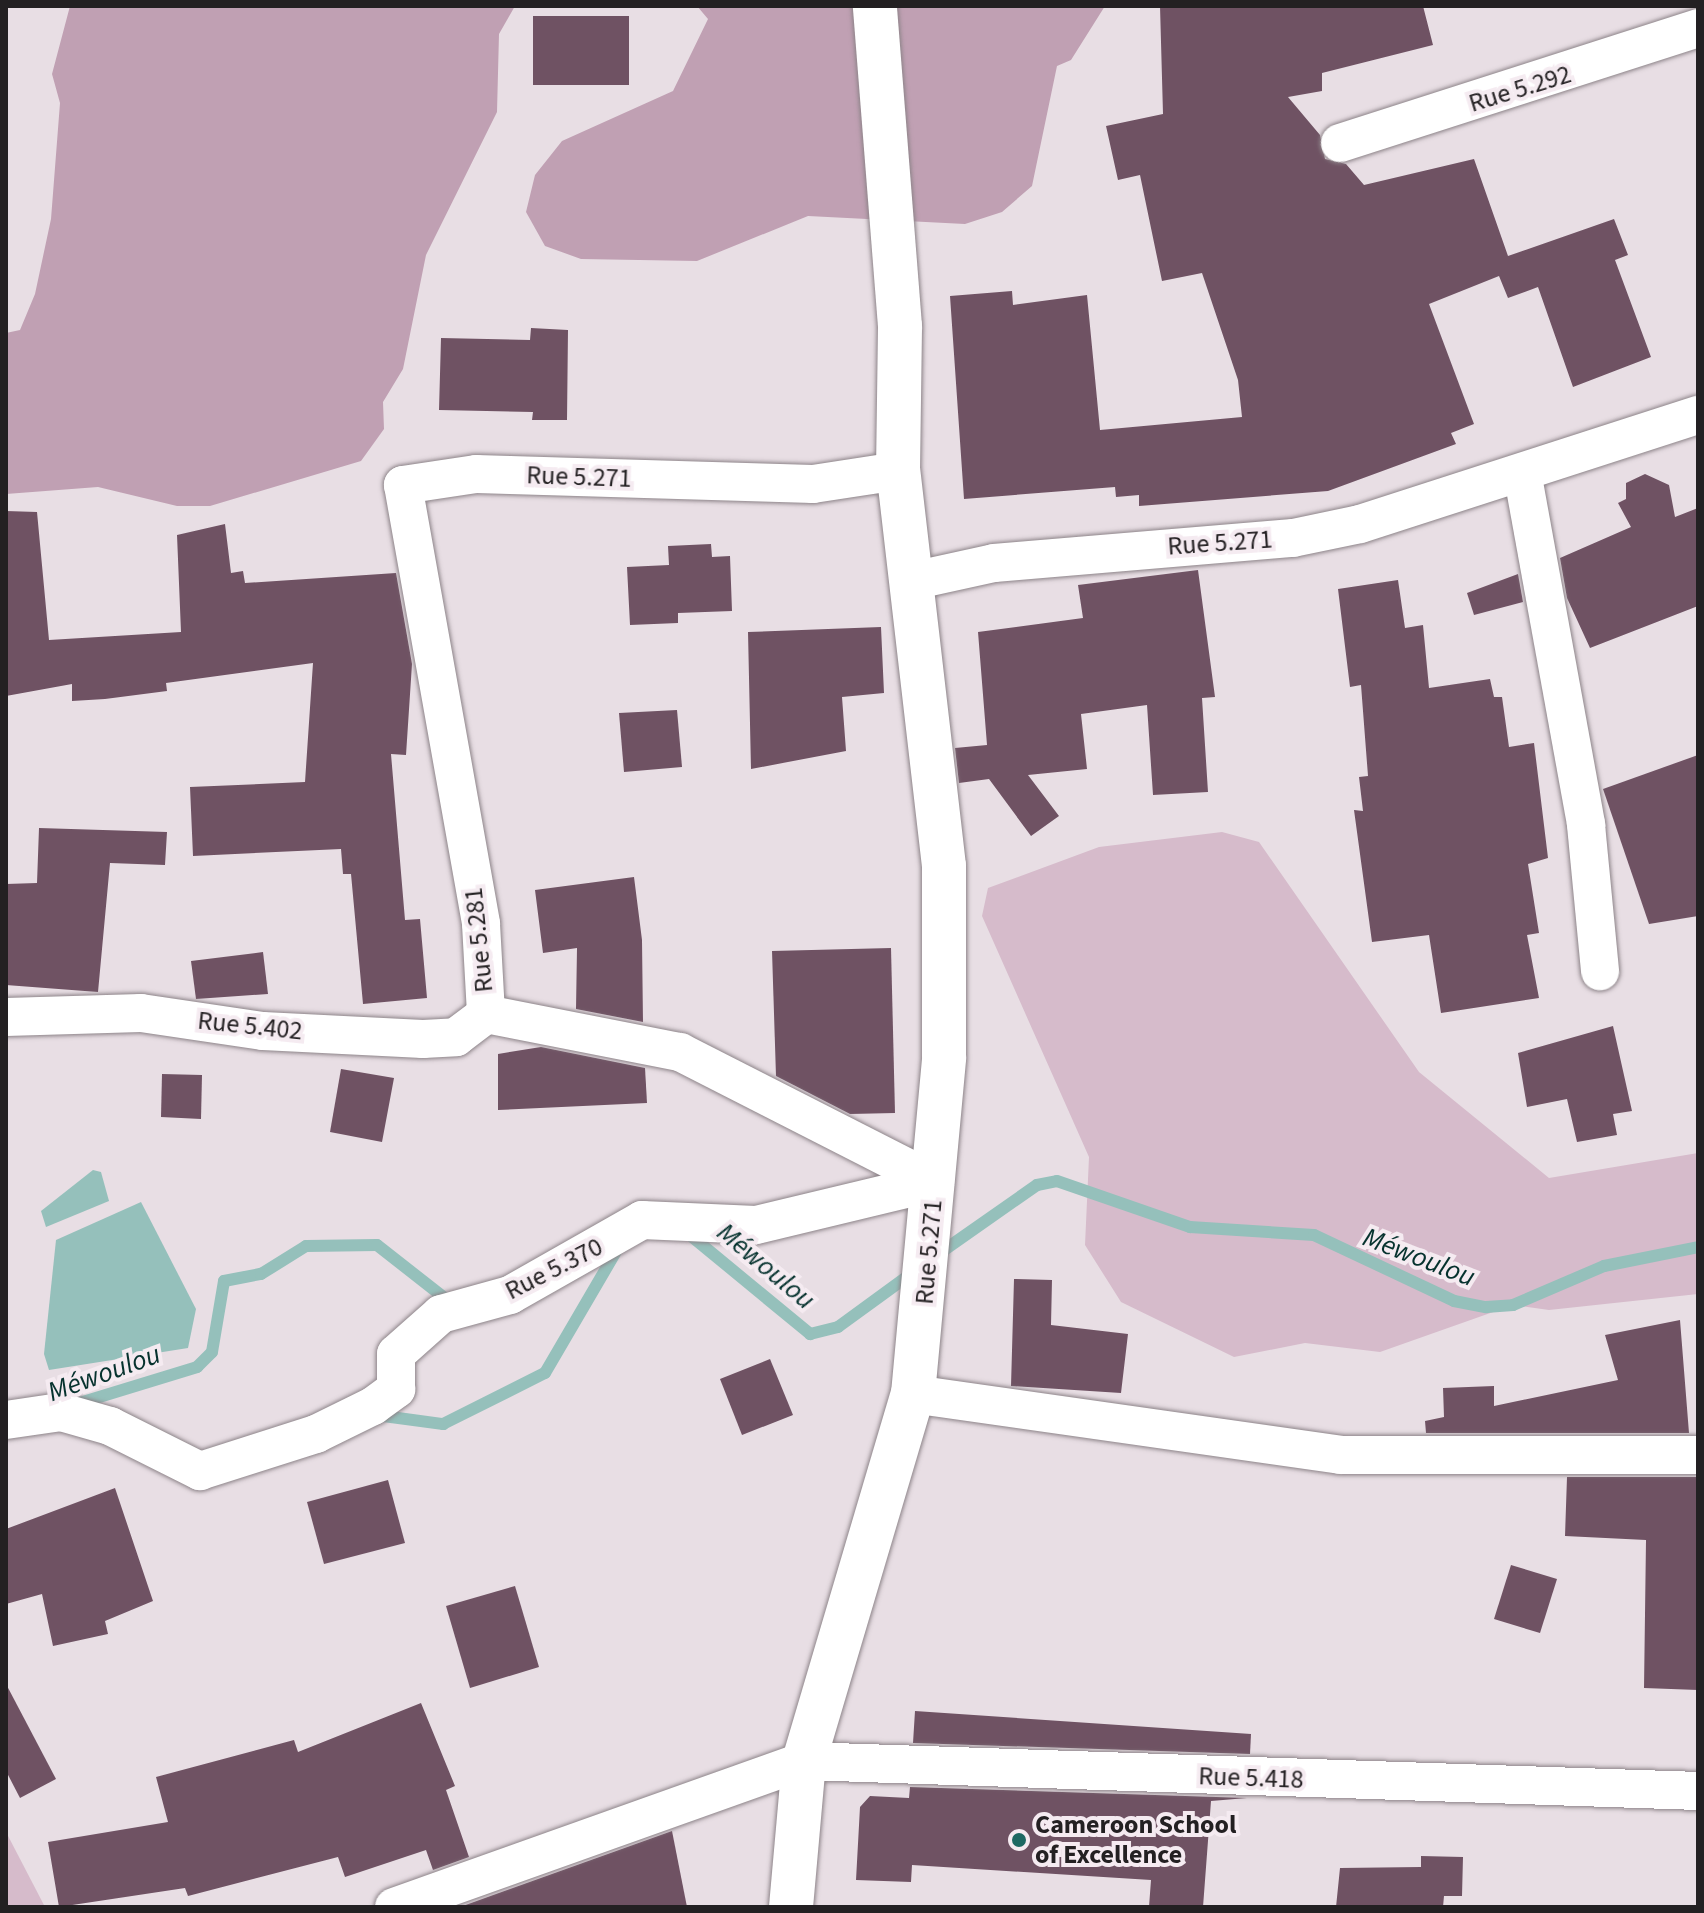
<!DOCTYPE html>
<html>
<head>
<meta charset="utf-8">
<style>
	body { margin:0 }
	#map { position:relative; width:1704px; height:1913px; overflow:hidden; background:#e8dee4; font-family:"Source Sans 3",sans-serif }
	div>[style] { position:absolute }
	.green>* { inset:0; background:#d6bbcb }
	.forest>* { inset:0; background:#c0a0b3 }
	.water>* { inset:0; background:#95c0bb }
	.stream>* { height:12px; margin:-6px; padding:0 6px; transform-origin:6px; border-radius:6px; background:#95c0bb }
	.building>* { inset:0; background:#6f5263 }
	.roads { filter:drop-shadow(0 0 2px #8d8489) drop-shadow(0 0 2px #8d8489) }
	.street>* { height:38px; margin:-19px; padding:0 19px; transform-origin:19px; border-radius:19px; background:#fff }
	.secondary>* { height:44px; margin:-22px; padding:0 22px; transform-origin:22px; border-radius:22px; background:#fff }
	.dots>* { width:22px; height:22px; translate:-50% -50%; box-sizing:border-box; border:4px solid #f5ebf1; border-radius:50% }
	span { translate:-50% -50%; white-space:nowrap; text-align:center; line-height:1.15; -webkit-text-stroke:8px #f5ebf1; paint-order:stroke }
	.street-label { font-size:26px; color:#232022 }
	.poi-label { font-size:26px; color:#232022; font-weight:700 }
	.left { translate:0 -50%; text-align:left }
	.water-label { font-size:28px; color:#06322e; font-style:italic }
	.frame { position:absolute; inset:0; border:8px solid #232022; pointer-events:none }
</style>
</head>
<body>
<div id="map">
	<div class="green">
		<div style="clip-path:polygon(1222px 832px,1259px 842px,1419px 1072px,1549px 1178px,1698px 1153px,1698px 1294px,1549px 1310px,1513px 1305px,1380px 1352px,1305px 1343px,1234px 1357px,1121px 1302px,1085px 1245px,1089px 1157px,982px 916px,988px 888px,1099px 847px)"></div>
		<div style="clip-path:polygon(6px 1832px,45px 1907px,6px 1907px)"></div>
	</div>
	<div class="forest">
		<div style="clip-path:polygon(70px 6px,515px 6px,499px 34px,497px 112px,426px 255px,403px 369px,383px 402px,384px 429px,361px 461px,210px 506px,177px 506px,98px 487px,6px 494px,6px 333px,20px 330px,35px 294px,51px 219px,60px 103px,52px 74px)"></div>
		<div style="clip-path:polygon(697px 6px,1105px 6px,1071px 60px,1057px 66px,1032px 186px,1002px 212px,965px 224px,808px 216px,697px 261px,581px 259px,545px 246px,526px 212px,535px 175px,562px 141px,673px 91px,708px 19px)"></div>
	</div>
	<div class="water">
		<div style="clip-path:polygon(93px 1170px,101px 1172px,109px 1201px,46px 1227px,41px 1211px)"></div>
		<div style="clip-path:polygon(141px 1202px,196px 1309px,188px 1348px,49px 1370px,44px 1354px,56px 1240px)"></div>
	</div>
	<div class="stream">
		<div style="left:690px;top:1235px;width:156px;rotate:39.5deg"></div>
		<div style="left:810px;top:1334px;width:29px;rotate:-14deg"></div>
		<div style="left:838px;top:1327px;width:92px;rotate:-36.1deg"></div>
		<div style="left:937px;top:1255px;width:122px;rotate:-35deg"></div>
		<div style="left:1037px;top:1185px;width:20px;rotate:-11deg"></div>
		<div style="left:1057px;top:1181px;width:141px;rotate:19.1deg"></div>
		<div style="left:1190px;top:1227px;width:124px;rotate:3.7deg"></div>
		<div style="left:1314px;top:1235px;width:155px;rotate:25.2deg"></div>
		<div style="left:1454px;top:1301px;width:33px;rotate:11deg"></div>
		<div style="left:1486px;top:1307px;width:27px;rotate:-4deg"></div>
		<div style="left:1513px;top:1305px;width:99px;rotate:-23.2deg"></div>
		<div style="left:1604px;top:1266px;width:96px;rotate:-11.4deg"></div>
		<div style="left:73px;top:1405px;width:130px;rotate:-17deg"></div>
		<div style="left:197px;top:1367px;width:21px;rotate:-45deg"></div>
		<div style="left:212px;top:1352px;width:72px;rotate:-80.4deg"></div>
		<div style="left:224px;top:1281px;width:38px;rotate:-11deg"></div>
		<div style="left:261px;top:1274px;width:53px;rotate:-31.9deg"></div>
		<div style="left:306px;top:1246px;width:71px;rotate:-0.8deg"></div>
		<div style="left:377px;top:1245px;width:94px;rotate:38.1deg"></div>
		<div style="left:376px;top:1415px;width:68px;rotate:7.7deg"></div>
		<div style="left:443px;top:1424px;width:114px;rotate:-26.6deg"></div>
		<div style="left:545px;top:1373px;width:143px;rotate:-59.7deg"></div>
	</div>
	<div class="building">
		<div style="clip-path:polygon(1160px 6px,1423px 6px,1433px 45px,1322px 73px,1322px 91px,1288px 97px,1320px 135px,1325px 159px,1346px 164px,1364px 185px,1474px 159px,1508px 256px,1614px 219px,1628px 255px,1615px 260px,1651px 357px,1573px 387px,1538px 287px,1508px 298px,1499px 276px,1429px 304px,1474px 424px,1451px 433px,1456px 444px,1328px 491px,1139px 506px,1139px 495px,1116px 497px,1115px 487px,964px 499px,950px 296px,1012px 291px,1013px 305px,1087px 295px,1100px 430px,1242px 417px,1238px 380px,1202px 273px,1162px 281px,1140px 175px,1118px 180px,1106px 126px,1163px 114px)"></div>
		<div style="clip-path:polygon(533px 16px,629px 16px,629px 85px,533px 85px)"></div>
		<div style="clip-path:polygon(531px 328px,568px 330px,567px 420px,532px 420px,533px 412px,439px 410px,441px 338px,530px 340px)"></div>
		<div style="clip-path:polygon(1645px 474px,1669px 485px,1675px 517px,1698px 508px,1698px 606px,1590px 648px,1567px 598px,1560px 558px,1631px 527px,1618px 503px,1626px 499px,1626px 483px)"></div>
		<div style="clip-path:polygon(6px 511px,37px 512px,49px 640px,181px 632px,177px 535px,225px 524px,231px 573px,243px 571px,245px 583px,396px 573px,412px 664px,406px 755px,391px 754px,405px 920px,420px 919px,427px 998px,363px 1004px,351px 874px,343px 874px,341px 849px,193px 856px,190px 787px,305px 782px,313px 663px,166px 683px,167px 691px,105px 699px,72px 701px,72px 684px,6px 696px)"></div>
		<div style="clip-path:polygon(711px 544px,712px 557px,730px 556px,732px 611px,678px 613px,678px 623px,630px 625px,627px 567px,669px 565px,668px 546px)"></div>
		<div style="clip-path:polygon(1198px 570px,1215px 697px,1202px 698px,1208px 792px,1153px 795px,1147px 705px,1081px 714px,1087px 769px,1028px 775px,1059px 816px,1031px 836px,989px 779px,959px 783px,955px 748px,987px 745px,978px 632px,1083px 618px,1078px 585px)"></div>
		<div style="clip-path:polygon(1518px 574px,1523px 602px,1474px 615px,1467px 593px)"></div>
		<div style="clip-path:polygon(1398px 580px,1405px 628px,1423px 625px,1429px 688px,1490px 679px,1494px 697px,1502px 697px,1509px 747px,1534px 743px,1548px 858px,1528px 864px,1539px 933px,1527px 935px,1539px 998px,1441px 1013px,1429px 935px,1372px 942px,1354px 810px,1363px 811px,1359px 777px,1368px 776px,1361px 685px,1350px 687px,1338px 589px)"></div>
		<div style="clip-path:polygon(881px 627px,884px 693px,842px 697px,846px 751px,751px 769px,748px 632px)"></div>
		<div style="clip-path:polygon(677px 710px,682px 767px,624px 772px,619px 713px)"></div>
		<div style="clip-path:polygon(1698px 755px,1698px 916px,1649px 924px,1603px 789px)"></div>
		<div style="clip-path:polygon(39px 828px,167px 832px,165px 865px,110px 863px,98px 992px,6px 985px,6px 884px,37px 883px)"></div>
		<div style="clip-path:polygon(634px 877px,642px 940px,643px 1022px,576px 1009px,577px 948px,543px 953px,535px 890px)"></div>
		<div style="clip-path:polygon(891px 948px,895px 1113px,850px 1114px,776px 1076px,772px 951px)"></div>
		<div style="clip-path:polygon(263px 952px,268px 994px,196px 999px,191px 961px)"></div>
		<div style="clip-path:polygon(1613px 1026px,1632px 1111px,1613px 1114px,1617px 1135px,1577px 1142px,1567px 1099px,1527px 1107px,1518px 1053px)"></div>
		<div style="clip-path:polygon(541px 1047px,645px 1068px,647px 1103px,498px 1110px,498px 1054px)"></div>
		<div style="clip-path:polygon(341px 1069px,394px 1078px,382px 1142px,330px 1132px)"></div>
		<div style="clip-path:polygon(162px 1074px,202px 1075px,201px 1119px,161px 1117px)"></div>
		<div style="clip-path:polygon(1014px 1279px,1052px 1280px,1051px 1325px,1128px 1334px,1121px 1393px,1011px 1386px)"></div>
		<div style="clip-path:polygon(1680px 1320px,1689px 1433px,1426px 1433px,1425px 1421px,1444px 1417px,1443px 1388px,1494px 1386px,1494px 1406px,1618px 1380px,1605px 1335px)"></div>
		<div style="clip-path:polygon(770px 1359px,793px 1415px,742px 1435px,720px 1379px)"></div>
		<div style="clip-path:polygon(1567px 1477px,1698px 1477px,1698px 1690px,1644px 1688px,1646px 1540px,1565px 1536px)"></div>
		<div style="clip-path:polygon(388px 1480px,405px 1543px,324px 1564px,307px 1502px)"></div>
		<div style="clip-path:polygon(115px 1488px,153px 1601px,105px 1621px,108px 1634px,53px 1646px,42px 1594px,6px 1604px,6px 1529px)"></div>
		<div style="clip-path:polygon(1511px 1565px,1557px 1579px,1540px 1633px,1494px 1619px)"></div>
		<div style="clip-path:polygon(515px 1586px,539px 1667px,470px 1688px,446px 1606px)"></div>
		<div style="clip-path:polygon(6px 1684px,56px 1779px,20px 1798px,6px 1771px)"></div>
		<div style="clip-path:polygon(421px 1703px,455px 1786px,446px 1790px,469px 1857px,433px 1870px,426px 1850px,345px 1877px,338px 1857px,188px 1896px,185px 1888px,59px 1907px,48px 1842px,168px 1822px,156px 1777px,294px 1740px,298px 1752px)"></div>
		<div style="clip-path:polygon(915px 1711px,1251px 1734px,1250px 1754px,913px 1743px)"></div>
		<div style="clip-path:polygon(910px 1787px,1247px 1798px,1211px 1801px,1203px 1907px,1149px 1907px,1151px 1880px,912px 1865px,911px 1882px,856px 1880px,860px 1807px,870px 1796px,909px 1798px)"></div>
		<div style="clip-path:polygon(672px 1831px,687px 1907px,460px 1907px)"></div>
		<div style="clip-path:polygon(1421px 1856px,1463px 1857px,1462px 1896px,1444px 1896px,1443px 1907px,1336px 1907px,1340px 1868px,1421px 1867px)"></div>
	</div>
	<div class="roads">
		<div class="street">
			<div style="left:1340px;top:143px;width:376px;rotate:-17.8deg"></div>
			<div style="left:898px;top:471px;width:86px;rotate:171.3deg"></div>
			<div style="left:813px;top:484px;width:337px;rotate:-178.3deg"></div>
			<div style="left:476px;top:474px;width:74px;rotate:171.4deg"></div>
			<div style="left:403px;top:485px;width:446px;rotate:79.9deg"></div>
			<div style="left:481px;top:924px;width:90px;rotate:86.8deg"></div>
			<div style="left:486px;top:1014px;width:198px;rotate:11.1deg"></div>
			<div style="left:680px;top:1052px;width:286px;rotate:27deg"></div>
			<div style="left:1523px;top:477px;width:354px;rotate:79.7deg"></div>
			<div style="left:1586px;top:825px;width:147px;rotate:84.5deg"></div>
			<div style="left:912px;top:581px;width:84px;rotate:-12.4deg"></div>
			<div style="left:994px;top:563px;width:300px;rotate:-4.8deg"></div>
			<div style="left:1293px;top:538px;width:68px;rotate:-11.8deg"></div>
			<div style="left:1360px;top:524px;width:355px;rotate:-17.9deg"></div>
			<div style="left:6px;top:1017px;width:135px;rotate:-1.7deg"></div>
			<div style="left:141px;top:1013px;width:123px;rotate:8.4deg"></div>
			<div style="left:263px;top:1031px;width:160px;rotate:2.9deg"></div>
			<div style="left:423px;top:1039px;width:33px;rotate:-3deg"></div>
			<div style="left:456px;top:1037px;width:38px;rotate:-37deg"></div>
			<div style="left:913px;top:1394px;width:431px;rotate:8.1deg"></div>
			<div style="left:1340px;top:1455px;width:358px"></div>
			<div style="left:6px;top:1420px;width:56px;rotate:-8.3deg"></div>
			<div style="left:61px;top:1412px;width:51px;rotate:15.9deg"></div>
			<div style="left:110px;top:1426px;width:101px;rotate:26.6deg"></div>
			<div style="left:200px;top:1471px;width:122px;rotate:-17.7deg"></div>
			<div style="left:316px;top:1434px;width:64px;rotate:-26.2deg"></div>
			<div style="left:373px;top:1406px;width:29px;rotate:-36deg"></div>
			<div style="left:396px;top:1389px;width:35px;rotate:-90deg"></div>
			<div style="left:396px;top:1354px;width:60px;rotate:-41.6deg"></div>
			<div style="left:441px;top:1314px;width:72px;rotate:-15.4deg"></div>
			<div style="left:510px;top:1295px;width:152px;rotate:-29.6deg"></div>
			<div style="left:642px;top:1220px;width:114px;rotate:2.5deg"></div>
			<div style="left:756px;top:1225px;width:184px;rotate:-13.5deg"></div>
			<div style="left:394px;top:1907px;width:435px;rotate:-19.6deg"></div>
			<div style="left:804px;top:1761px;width:895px;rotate:1.92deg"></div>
		</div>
		<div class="secondary">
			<div style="left:791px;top:1907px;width:147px;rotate:-84.9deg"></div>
			<div style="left:804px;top:1761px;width:383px;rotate:-73.5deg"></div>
			<div style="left:913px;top:1394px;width:338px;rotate:-84.7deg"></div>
			<div style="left:944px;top:1057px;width:191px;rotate:-90deg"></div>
			<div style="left:944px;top:866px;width:398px;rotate:-96.6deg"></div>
			<div style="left:898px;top:471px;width:145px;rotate:-89.2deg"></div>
			<div style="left:900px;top:326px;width:321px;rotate:-94.5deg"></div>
		</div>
	</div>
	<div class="dots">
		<div style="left:1019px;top:1840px;background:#1e6963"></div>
	</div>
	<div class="street-label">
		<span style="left:1520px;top:89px;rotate:-17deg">Rue 5.292</span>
		<span style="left:579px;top:477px;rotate:2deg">Rue 5.271</span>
		<span style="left:1220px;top:543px;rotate:-4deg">Rue 5.271</span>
		<span style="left:479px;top:940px;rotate:-96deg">Rue 5.281</span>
		<span style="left:250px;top:1026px;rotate:6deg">Rue 5.402</span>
		<span style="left:929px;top:1252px;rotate:-85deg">Rue 5.271</span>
		<span style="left:554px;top:1269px;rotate:-27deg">Rue 5.370</span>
		<span style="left:1251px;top:1778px;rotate:2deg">Rue 5.418</span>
	</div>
	<div class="poi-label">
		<span class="left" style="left:1035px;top:1840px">Cameroon School<br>of Excellence</span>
	</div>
	<div class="water-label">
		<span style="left:1419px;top:1257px;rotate:21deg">Méwoulou</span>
		<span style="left:766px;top:1266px;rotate:40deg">Méwoulou</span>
		<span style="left:104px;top:1373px;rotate:-20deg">Méwoulou</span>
	</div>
	<div class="frame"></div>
</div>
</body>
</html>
